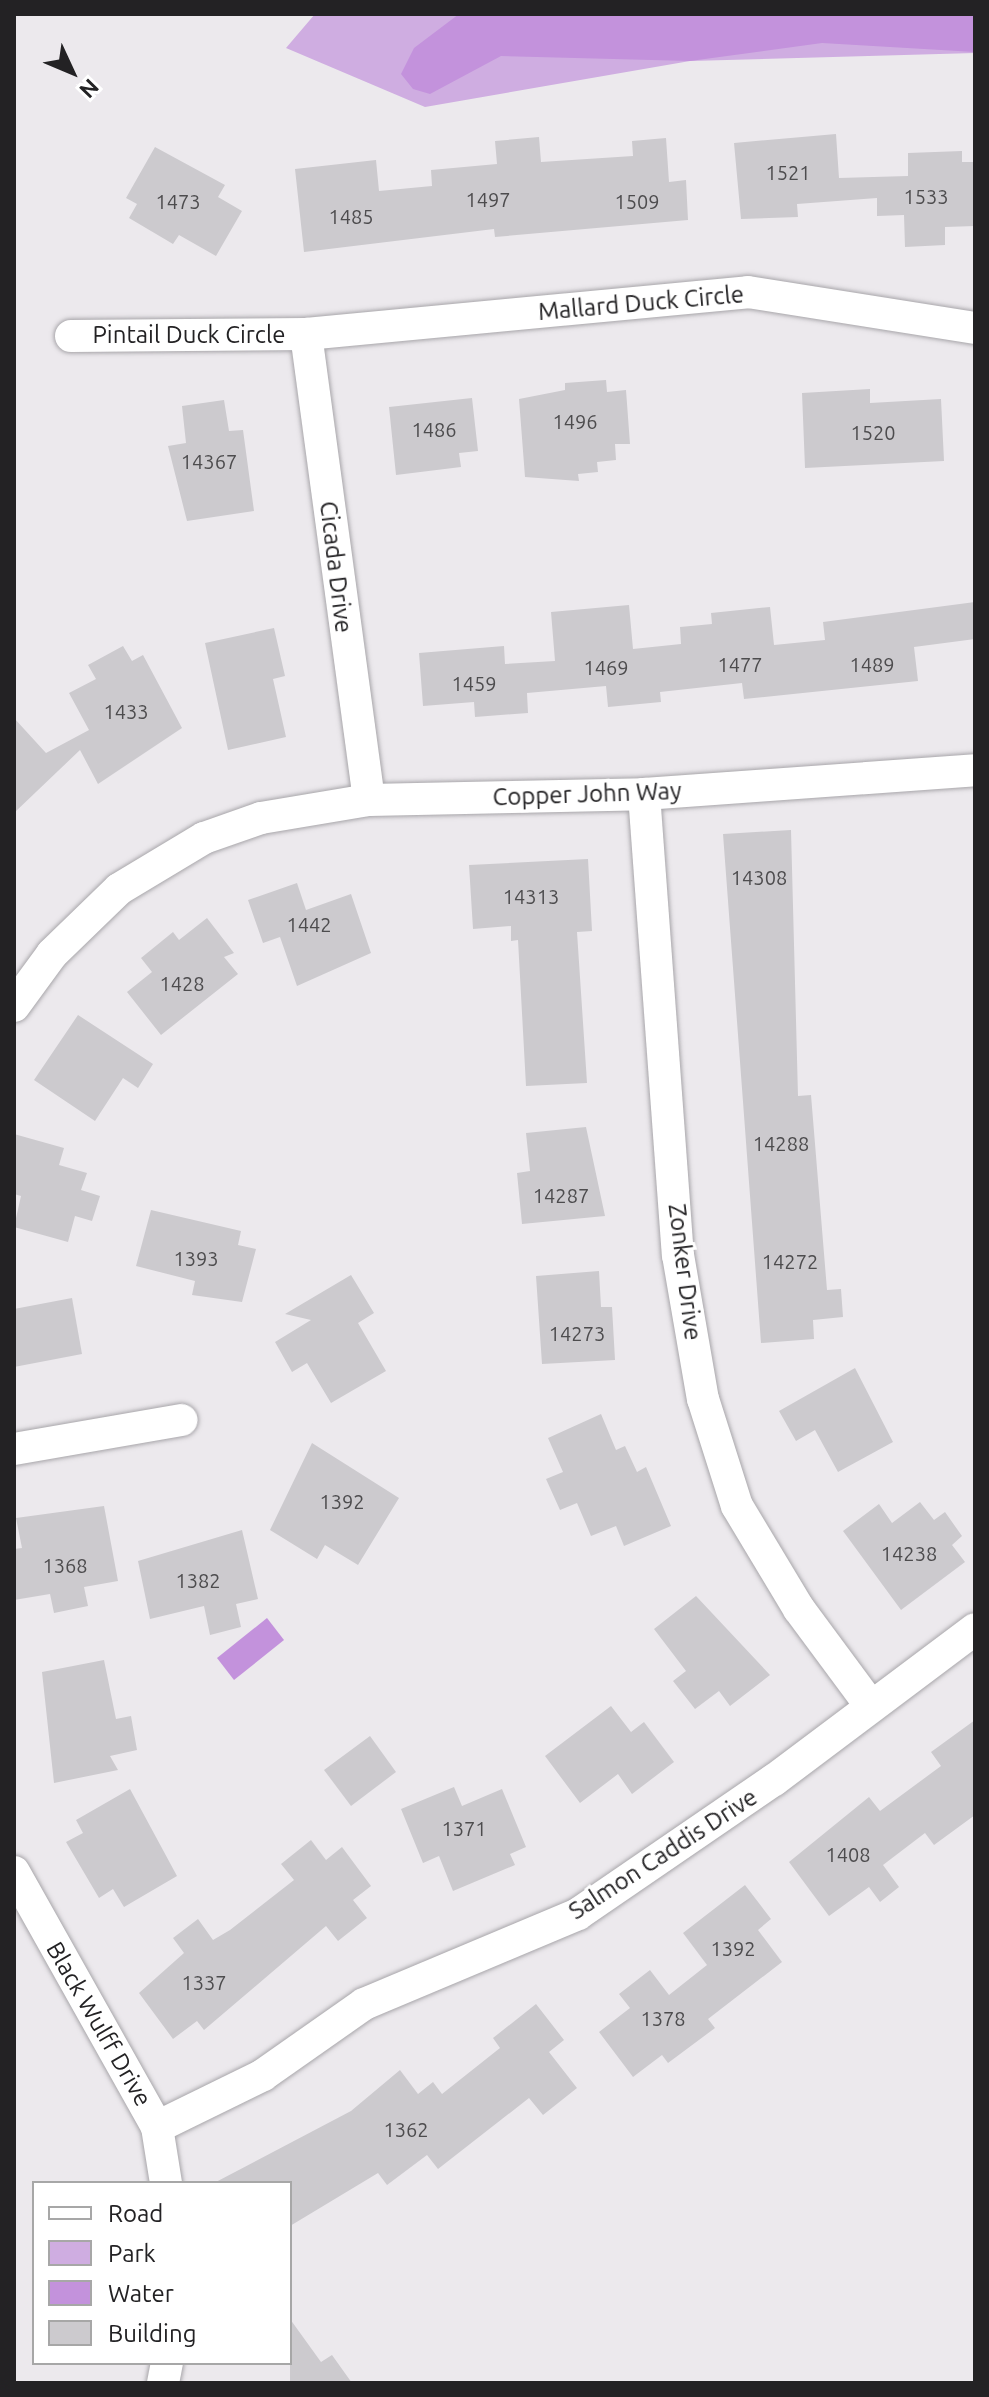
<!DOCTYPE html>
<html>
<head>
<meta charset="utf-8">
<style>
	body { margin:0 }
	#map { position:relative; width:989px; height:2397px; overflow:hidden; background:#ece9ed; font-family:Ubuntu,sans-serif }
	div>[style] { position:absolute }
	.green>* { inset:0; background:#cfade1 }
	.water>* { inset:0; background:#c392dc }
	.building>* { inset:0; background:#cccace }
	.roads { filter:drop-shadow(0 0 2px #a8a6aa) drop-shadow(0 0 2px #a8a6aa) }
	.street>* { height:32px; margin:-16px; padding:0 16px; transform-origin:16px; border-radius:16px; background:#fff }
	span { translate:-50% -50%; white-space:nowrap; text-align:center; line-height:1.15; -webkit-text-stroke:6px #fff; paint-order:stroke }
	.number-label { font-size:20px; color:#4d4c4e }
	.number-label span { -webkit-text-stroke-width:0 }
	.street-label { font-size:24px; color:#232224 }
	.frame { position:absolute; inset:0; border:16px solid #232224; pointer-events:none }
	.legend { position:absolute; left:32px; top:2181px; width:260px; height:184px; box-sizing:border-box; background:#fff; border:2px solid #a7a7a7; margin:0; padding:10px 14px; list-style:none; font-size:24px; color:#232224 }
	.legend li { display:flex; align-items:center; gap:16px; height:40px }
	.legend b { width:40px; border:2px solid #a7a7a7 }
	.north { position:absolute; left:32px; top:32px; width:80px; height:80px; -webkit-text-stroke:6px #fff; paint-order:stroke; rotate:134deg; font-size:22px; font-weight:700; line-height:32px; text-align:center; color:#232224 }
	.north::after { content:''; display:block; margin:auto; width:28px; height:36px; background:#232224; clip-path:polygon(50% 0,100% 100%,50% 72%,0 100%) }
</style>
</head>
<body>
<div id="map">
	<div class="green">
		<div style="clip-path:polygon(315px 14px,975px 14px,975px 53px,690px 61px,425px 107px,286px 48px)"></div>
	</div>
	<div class="water">
		<div style="clip-path:polygon(459px 14px,975px 14px,975px 52px,822px 43px,690px 61px,501px 56px,430px 94px,413px 89px,401px 74px,414px 48px)"></div>
		<div style="clip-path:polygon(267px 1618px,284px 1640px,234px 1680px,217px 1658px)"></div>
	</div>
	<div class="building">
		<div style="clip-path:polygon(836px 134px,839px 178px,908px 176px,908px 153px,962px 151px,962px 162px,975px 162px,975px 226px,945px 227px,945px 245px,905px 247px,904px 215px,877px 216px,877px 198px,797px 204px,798px 217px,741px 219px,734px 143px)"></div>
		<div style="clip-path:polygon(539px 137px,541px 162px,633px 156px,632px 141px,666px 138px,669px 182px,686px 180px,688px 220px,495px 237px,494px 229px,304px 252px,295px 169px,376px 160px,379px 191px,432px 186px,431px 170px,497px 164px,495px 141px)"></div>
		<div style="clip-path:polygon(155px 147px,225px 185px,218px 197px,242px 211px,216px 256px,179px 235px,173px 244px,129px 218px,137px 204px,126px 198px)"></div>
		<div style="clip-path:polygon(606px 380px,607px 392px,626px 390px,630px 444px,615px 444px,616px 460px,597px 462px,598px 472px,578px 474px,579px 481px,525px 477px,519px 399px,565px 390px,565px 383px)"></div>
		<div style="clip-path:polygon(870px 389px,870px 403px,941px 399px,944px 461px,805px 468px,802px 393px)"></div>
		<div style="clip-path:polygon(472px 398px,478px 451px,459px 453px,461px 467px,396px 475px,389px 407px)"></div>
		<div style="clip-path:polygon(224px 400px,229px 431px,243px 430px,254px 511px,187px 521px,168px 446px,186px 443px,182px 406px)"></div>
		<div style="clip-path:polygon(975px 602px,975px 639px,914px 647px,918px 681px,744px 699px,742px 683px,660px 692px,661px 702px,608px 707px,606px 686px,527px 693px,528px 713px,475px 717px,474px 702px,423px 706px,419px 653px,504px 646px,505px 664px,555px 661px,551px 612px,629px 605px,633px 649px,681px 644px,680px 627px,712px 624px,711px 613px,770px 607px,774px 645px,825px 640px,823px 622px)"></div>
		<div style="clip-path:polygon(274px 628px,285px 676px,273px 679px,286px 737px,228px 750px,205px 643px)"></div>
		<div style="clip-path:polygon(123px 646px,132px 661px,143px 655px,182px 728px,98px 784px,80px 750px,14px 813px,14px 718px,46px 753px,89px 730px,69px 693px,96px 679px,88px 665px)"></div>
		<div style="clip-path:polygon(791px 830px,798px 1096px,811px 1095px,827px 1290px,841px 1289px,843px 1317px,813px 1320px,814px 1339px,761px 1343px,723px 834px)"></div>
		<div style="clip-path:polygon(588px 859px,592px 931px,577px 932px,587px 1083px,526px 1086px,518px 940px,511px 941px,511px 926px,473px 929px,469px 865px)"></div>
		<div style="clip-path:polygon(297px 883px,306px 910px,351px 894px,371px 953px,297px 986px,280px 937px,263px 943px,248px 900px)"></div>
		<div style="clip-path:polygon(207px 918px,234px 953px,224px 957px,238px 974px,161px 1035px,127px 992px,152px 972px,141px 958px,173px 932px,179px 940px)"></div>
		<div style="clip-path:polygon(78px 1015px,153px 1064px,138px 1088px,123px 1078px,95px 1121px,34px 1080px)"></div>
		<div style="clip-path:polygon(586px 1127px,605px 1216px,522px 1224px,517px 1173px,530px 1171px,526px 1133px)"></div>
		<div style="clip-path:polygon(14px 1134px,64px 1148px,59px 1165px,87px 1173px,81px 1190px,100px 1196px,92px 1221px,75px 1216px,68px 1242px,14px 1227px,21px 1196px,14px 1194px)"></div>
		<div style="clip-path:polygon(151px 1210px,241px 1231px,238px 1245px,256px 1249px,242px 1302px,192px 1295px,195px 1281px,136px 1266px)"></div>
		<div style="clip-path:polygon(599px 1271px,601px 1307px,612px 1307px,615px 1360px,542px 1364px,536px 1276px)"></div>
		<div style="clip-path:polygon(351px 1275px,374px 1313px,358px 1323px,386px 1371px,331px 1403px,307px 1363px,292px 1372px,275px 1342px,311px 1320px,285px 1314px)"></div>
		<div style="clip-path:polygon(72px 1298px,82px 1354px,14px 1367px,14px 1309px)"></div>
		<div style="clip-path:polygon(855px 1368px,893px 1442px,838px 1472px,815px 1430px,796px 1441px,779px 1411px)"></div>
		<div style="clip-path:polygon(601px 1414px,616px 1450px,625px 1446px,637px 1472px,646px 1467px,671px 1526px,624px 1546px,616px 1526px,591px 1536px,577px 1503px,560px 1510px,546px 1479px,563px 1472px,548px 1438px)"></div>
		<div style="clip-path:polygon(312px 1443px,399px 1498px,358px 1565px,325px 1545px,317px 1559px,270px 1530px)"></div>
		<div style="clip-path:polygon(920px 1502px,934px 1520px,945px 1512px,962px 1536px,952px 1545px,965px 1562px,901px 1610px,843px 1531px,879px 1504px,892px 1523px)"></div>
		<div style="clip-path:polygon(104px 1506px,118px 1581px,84px 1587px,88px 1606px,54px 1613px,50px 1594px,14px 1600px,14px 1549px,22px 1548px,16px 1518px)"></div>
		<div style="clip-path:polygon(242px 1530px,258px 1599px,236px 1604px,241px 1627px,210px 1635px,204px 1606px,150px 1619px,138px 1561px)"></div>
		<div style="clip-path:polygon(696px 1596px,770px 1675px,730px 1706px,719px 1691px,695px 1709px,673px 1681px,686px 1671px,654px 1629px)"></div>
		<div style="clip-path:polygon(104px 1660px,116px 1719px,131px 1716px,137px 1750px,110px 1756px,118px 1770px,54px 1783px,42px 1672px)"></div>
		<div style="clip-path:polygon(611px 1706px,631px 1732px,644px 1722px,674px 1762px,632px 1794px,618px 1774px,580px 1803px,545px 1756px)"></div>
		<div style="clip-path:polygon(975px 1720px,975px 1815px,934px 1845px,925px 1833px,883px 1865px,899px 1887px,880px 1902px,869px 1887px,829px 1916px,789px 1862px,869px 1797px,880px 1811px,941px 1766px,931px 1752px)"></div>
		<div style="clip-path:polygon(370px 1736px,396px 1772px,351px 1806px,324px 1770px)"></div>
		<div style="clip-path:polygon(454px 1787px,462px 1806px,502px 1789px,526px 1847px,510px 1854px,515px 1865px,453px 1891px,439px 1856px,423px 1863px,401px 1809px)"></div>
		<div style="clip-path:polygon(130px 1789px,177px 1876px,124px 1907px,113px 1889px,99px 1898px,66px 1842px,83px 1833px,76px 1820px)"></div>
		<div style="clip-path:polygon(311px 1840px,326px 1860px,342px 1847px,371px 1886px,353px 1900px,367px 1918px,338px 1941px,326px 1926px,204px 2030px,197px 2021px,173px 2039px,139px 1993px,184px 1953px,173px 1938px,198px 1919px,213px 1940px,230px 1930px,294px 1880px,281px 1864px)"></div>
		<div style="clip-path:polygon(745px 1885px,771px 1919px,758px 1930px,782px 1962px,708px 2019px,715px 2028px,668px 2063px,662px 2055px,633px 2077px,599px 2032px,630px 2008px,619px 1994px,650px 1970px,669px 1995px,707px 1965px,683px 1933px)"></div>
		<div style="clip-path:polygon(536px 2004px,564px 2040px,549px 2052px,577px 2088px,543px 2115px,529px 2098px,438px 2169px,427px 2155px,387px 2185px,378px 2173px,290px 2226px,290px 2183px,214px 2183px,351px 2111px,400px 2070px,418px 2094px,433px 2082px,442px 2094px,500px 2048px,493px 2038px)"></div>
		<div style="clip-path:polygon(290px 2319px,321px 2362px,332px 2355px,352px 2383px,290px 2383px)"></div>
	</div>
	<div class="roads">
		<div class="street">
			<div style="left:306px;top:334px;width:470px;rotate:82.3deg"></div>
			<div style="left:71px;top:336px;width:235px;rotate:-0.5deg"></div>
			<div style="left:306px;top:334px;width:444px;rotate:-5.4deg"></div>
			<div style="left:748px;top:292px;width:230px;rotate:9deg"></div>
			<div style="left:644px;top:794px;width:462px;rotate:85.8deg"></div>
			<div style="left:678px;top:1255px;width:146px;rotate:80.2deg"></div>
			<div style="left:703px;top:1399px;width:112px;rotate:72.4deg"></div>
			<div style="left:737px;top:1506px;width:120px;rotate:59deg"></div>
			<div style="left:799px;top:1609px;width:119px;rotate:53.5deg"></div>
			<div style="left:14px;top:1006px;width:64px;rotate:-53.8deg"></div>
			<div style="left:52px;top:954px;width:93px;rotate:-44.1deg"></div>
			<div style="left:119px;top:889px;width:99px;rotate:-31deg"></div>
			<div style="left:204px;top:838px;width:60px;rotate:-19.3deg"></div>
			<div style="left:261px;top:818px;width:109px;rotate:-9.5deg"></div>
			<div style="left:369px;top:800px;width:275px;rotate:-1.2deg"></div>
			<div style="left:644px;top:794px;width:332px;rotate:-4.1deg"></div>
			<div style="left:14px;top:1449px;width:170px;rotate:-9.8deg"></div>
			<div style="left:14px;top:1872px;width:292px;rotate:60.7deg"></div>
			<div style="left:157px;top:2127px;width:57px;rotate:80.9deg"></div>
			<div style="left:157px;top:2127px;width:118px;rotate:-26.1deg"></div>
			<div style="left:263px;top:2075px;width:123px;rotate:-35.1deg"></div>
			<div style="left:364px;top:2004px;width:232px;rotate:-22.8deg"></div>
			<div style="left:578px;top:1914px;width:237px;rotate:-34.4deg"></div>
			<div style="left:774px;top:1780px;width:251px;rotate:-36.9deg"></div>
			<div style="left:163px;top:2383px;width:20px;rotate:-79deg"></div>
		</div>
	</div>
	<div class="number-label">
		<span style="left:788px;top:172px">1521</span>
		<span style="left:926px;top:196px">1533</span>
		<span style="left:488px;top:199px">1497</span>
		<span style="left:178px;top:201px">1473</span>
		<span style="left:637px;top:201px">1509</span>
		<span style="left:351px;top:216px">1485</span>
		<span style="left:575px;top:421px">1496</span>
		<span style="left:434px;top:429px">1486</span>
		<span style="left:873px;top:432px">1520</span>
		<span style="left:209px;top:461px">14367</span>
		<span style="left:740px;top:664px">1477</span>
		<span style="left:872px;top:664px">1489</span>
		<span style="left:606px;top:667px">1469</span>
		<span style="left:474px;top:683px">1459</span>
		<span style="left:126px;top:711px">1433</span>
		<span style="left:759px;top:877px">14308</span>
		<span style="left:531px;top:896px">14313</span>
		<span style="left:309px;top:924px">1442</span>
		<span style="left:182px;top:983px">1428</span>
		<span style="left:781px;top:1143px">14288</span>
		<span style="left:561px;top:1195px">14287</span>
		<span style="left:196px;top:1258px">1393</span>
		<span style="left:790px;top:1261px">14272</span>
		<span style="left:577px;top:1333px">14273</span>
		<span style="left:342px;top:1501px">1392</span>
		<span style="left:909px;top:1553px">14238</span>
		<span style="left:65px;top:1565px">1368</span>
		<span style="left:198px;top:1580px">1382</span>
		<span style="left:464px;top:1828px">1371</span>
		<span style="left:848px;top:1854px">1408</span>
		<span style="left:733px;top:1948px">1392</span>
		<span style="left:204px;top:1982px">1337</span>
		<span style="left:663px;top:2018px">1378</span>
		<span style="left:406px;top:2129px">1362</span>
	</div>
	<div class="street-label">
		<span style="left:641px;top:303px;rotate:-5deg">Mallard Duck Circle</span>
		<span style="left:189px;top:335px">Pintail Duck Circle</span>
		<span style="left:336px;top:567px;rotate:83deg">Cicada Drive</span>
		<span style="left:587px;top:794px;rotate:-2deg">Copper John Way</span>
		<span style="left:685px;top:1272px;rotate:83deg">Zonker Drive</span>
		<span style="left:663px;top:1854px;rotate:-33deg">Salmon Caddis Drive</span>
		<span style="left:99px;top:2024px;rotate:60deg">Black Wulff Drive</span>
	</div>
	<div class="frame"></div>
	<ul class="legend">
	<li><b style="height:10px;background:#fff"></b>Road</li>
	<li><b style="height:22px;background:#cfade1"></b>Park</li>
	<li><b style="height:22px;background:#c392dc"></b>Water</li>
	<li><b style="height:22px;background:#cccace"></b>Building</li>
	</ul>
	<div class="north">N</div>
</div>
</body>
</html>
